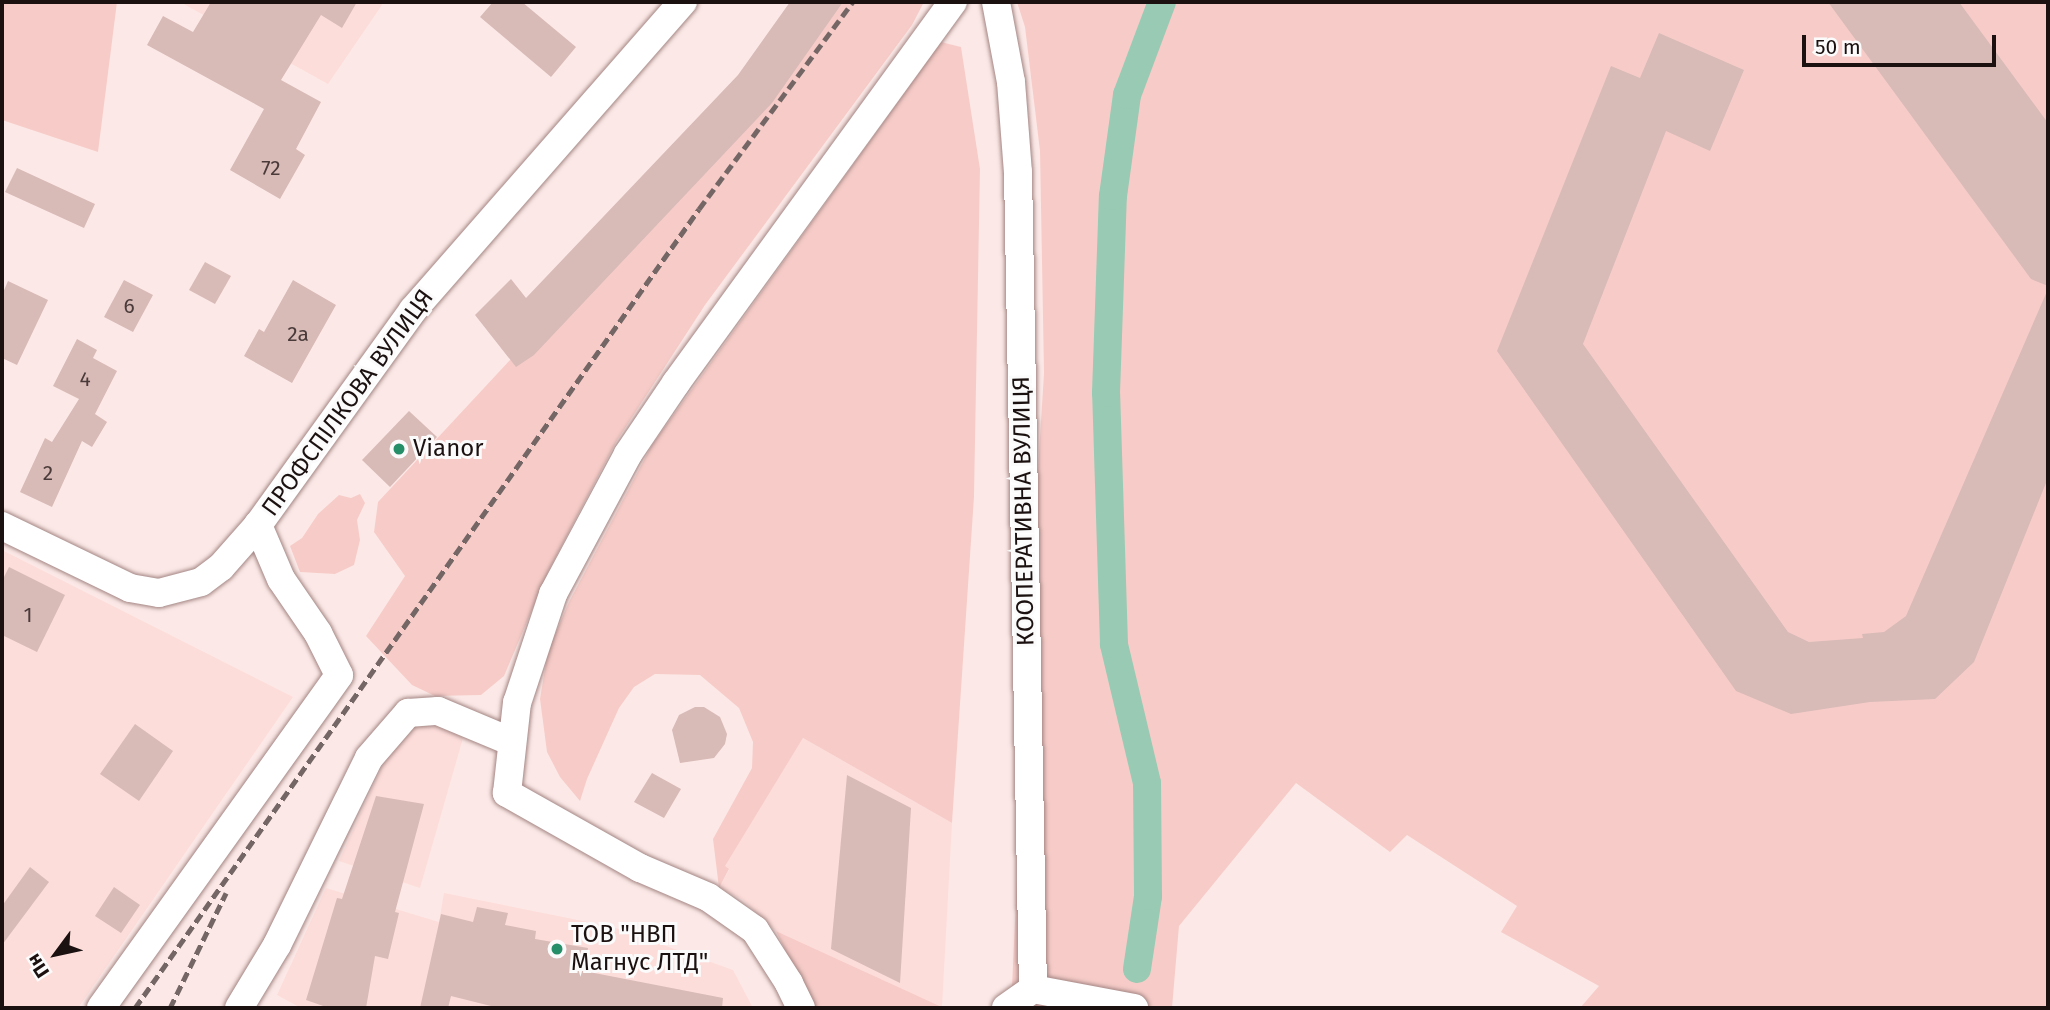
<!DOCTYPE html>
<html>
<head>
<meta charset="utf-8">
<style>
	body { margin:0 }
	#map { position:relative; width:2050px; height:1010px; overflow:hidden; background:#fce9e7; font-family:"Fira Sans",sans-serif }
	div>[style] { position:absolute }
	.built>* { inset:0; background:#fdddda }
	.green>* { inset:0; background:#f7ccc8 }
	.canal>* { height:28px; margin:-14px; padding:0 14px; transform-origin:14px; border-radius:14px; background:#99cab3 }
	.building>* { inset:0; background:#d8bab7 }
	.roads { filter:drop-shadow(0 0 2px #a28583) drop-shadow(0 0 2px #a28583) }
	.minor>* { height:28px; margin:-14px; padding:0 14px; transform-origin:14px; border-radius:14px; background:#fff }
	.rail>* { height:5px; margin-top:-2.5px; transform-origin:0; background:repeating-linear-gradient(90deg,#746665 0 10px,transparent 0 15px) }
	.dots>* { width:19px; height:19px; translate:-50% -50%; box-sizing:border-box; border:4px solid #fbfbfb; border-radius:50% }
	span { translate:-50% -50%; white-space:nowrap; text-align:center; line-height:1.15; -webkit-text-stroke:6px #fbfbfb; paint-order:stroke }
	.number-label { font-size:21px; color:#4a3b3a }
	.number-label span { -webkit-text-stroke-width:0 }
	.street-label { font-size:24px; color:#1b1110 }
	.poi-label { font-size:24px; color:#1b1110 }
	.left { translate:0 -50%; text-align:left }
	.frame { position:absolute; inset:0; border:4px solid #1b1110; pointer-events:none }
	.north { position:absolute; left:21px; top:919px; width:70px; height:70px; -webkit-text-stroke:5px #fbfbfb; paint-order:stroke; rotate:237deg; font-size:19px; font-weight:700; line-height:28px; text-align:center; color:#1b1110 }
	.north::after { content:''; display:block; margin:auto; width:24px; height:32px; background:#1b1110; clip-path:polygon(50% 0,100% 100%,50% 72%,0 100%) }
	.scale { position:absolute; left:1802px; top:35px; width:194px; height:32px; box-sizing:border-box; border:4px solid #1b1110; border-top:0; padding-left:9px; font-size:21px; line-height:24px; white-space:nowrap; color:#1b1110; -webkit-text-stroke:5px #fbfbfb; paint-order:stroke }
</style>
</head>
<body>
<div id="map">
	<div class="built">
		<div style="clip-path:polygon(180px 2px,384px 2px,328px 84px)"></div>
		<div style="clip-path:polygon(2px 550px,293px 697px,78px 1008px,2px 1008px)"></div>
		<div style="clip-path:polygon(421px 722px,452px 727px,463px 738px,420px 888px,339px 861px,391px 747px)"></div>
		<div style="clip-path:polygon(803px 738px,952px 823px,942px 1007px,776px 931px,742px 899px,719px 888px,729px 870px,724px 866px)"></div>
		<div style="clip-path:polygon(326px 888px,439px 922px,444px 893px,613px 927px,733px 970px,753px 1008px,301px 1008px,277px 995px)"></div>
	</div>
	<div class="green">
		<div style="clip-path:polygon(2px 2px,117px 2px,98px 152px,2px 120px)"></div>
		<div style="clip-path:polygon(838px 2px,924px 2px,912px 25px,705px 305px,616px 442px,549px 570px,504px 676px,481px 695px,435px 696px,412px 685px,366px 636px,405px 576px,374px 532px,378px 502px,510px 360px,529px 350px,770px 93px)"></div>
		<div style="clip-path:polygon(1017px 2px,2048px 2px,2048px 1008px,1580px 1008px,1599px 986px,1501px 932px,1517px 906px,1407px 835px,1390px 852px,1296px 783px,1179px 926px,1172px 1008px,1011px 1008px,1030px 600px,1044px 373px,1040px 151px,1025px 27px)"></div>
		<div style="clip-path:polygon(941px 42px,961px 47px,980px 169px,974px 497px,952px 823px,803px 738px,725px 866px,729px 869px,719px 888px,713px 839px,752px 768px,753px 742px,739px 708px,700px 675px,655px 674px,634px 687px,619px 708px,587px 779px,580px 801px,560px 777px,547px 752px,540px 699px,548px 651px,569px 602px,652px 445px)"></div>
		<div style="clip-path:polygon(360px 494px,365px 503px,357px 520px,360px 540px,354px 565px,335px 574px,300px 572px,290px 546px,302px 538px,318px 514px,339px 495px,351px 498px)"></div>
		<div style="clip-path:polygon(776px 931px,942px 1007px,942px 1008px,813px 1008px)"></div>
	</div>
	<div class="canal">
		<div style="left:1137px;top:969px;width:74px;rotate:-81.4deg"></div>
		<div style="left:1148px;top:896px;width:113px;rotate:-90.5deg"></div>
		<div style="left:1147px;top:783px;width:143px;rotate:-103.4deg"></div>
		<div style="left:1114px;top:644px;width:251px;rotate:-91.8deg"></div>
		<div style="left:1106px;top:393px;width:197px;rotate:-88deg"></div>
		<div style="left:1113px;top:196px;width:102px;rotate:-82.1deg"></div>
		<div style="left:1127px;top:95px;width:99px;rotate:-69.4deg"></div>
	</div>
	<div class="building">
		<div style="clip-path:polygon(211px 2px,357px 2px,342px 28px,321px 15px,281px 80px,321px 102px,296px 149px,305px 155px,280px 199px,230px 170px,264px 109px,147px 45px,163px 16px,193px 32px)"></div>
		<div style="clip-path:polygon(493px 2px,522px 2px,576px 47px,551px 77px,480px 17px)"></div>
		<div style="clip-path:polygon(790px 2px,843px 2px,772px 103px,534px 355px,516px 367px,475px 315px,511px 279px,526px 298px,738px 75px)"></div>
		<div style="clip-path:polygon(1828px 2px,1959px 2px,2048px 123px,2048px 286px,2031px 279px)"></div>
		<div style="clip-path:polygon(1659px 33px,1744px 70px,1710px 151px,1666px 131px,1583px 344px,1788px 632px,1809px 642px,1863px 638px,1862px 634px,1884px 632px,1906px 616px,2048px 289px,2048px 478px,1974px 662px,1935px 699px,1870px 702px,1791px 714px,1736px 691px,1497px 351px,1611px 66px,1640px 78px)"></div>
		<div style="clip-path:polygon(17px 168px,95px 204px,84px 228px,5px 192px)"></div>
		<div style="clip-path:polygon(205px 262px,231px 276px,215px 304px,189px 290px)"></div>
		<div style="clip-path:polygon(124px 280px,153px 295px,133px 332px,104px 317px)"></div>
		<div style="clip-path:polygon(293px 280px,336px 305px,292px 383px,244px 356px,259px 329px,264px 332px)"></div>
		<div style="clip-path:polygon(8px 281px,48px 300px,17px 365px,2px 358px,2px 295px)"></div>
		<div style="clip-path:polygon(77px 339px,97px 350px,93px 358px,117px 371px,95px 414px,107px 422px,92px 447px,82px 441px,52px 507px,20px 492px,45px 438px,52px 442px,79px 399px,53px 386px)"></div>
		<div style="clip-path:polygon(409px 411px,437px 437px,390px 487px,362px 460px)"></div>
		<div style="clip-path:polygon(9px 567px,65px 595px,37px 652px,2px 635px,2px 581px)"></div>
		<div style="clip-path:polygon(695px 707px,704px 707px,720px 717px,727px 734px,725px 744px,714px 758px,680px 763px,672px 730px,679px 715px)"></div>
		<div style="clip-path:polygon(135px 724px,173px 751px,139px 801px,100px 774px)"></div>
		<div style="clip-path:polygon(652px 773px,681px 789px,664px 818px,634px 802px)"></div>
		<div style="clip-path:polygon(847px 775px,911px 808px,900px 983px,831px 949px)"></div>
		<div style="clip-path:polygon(376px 796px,424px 804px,395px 912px,399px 913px,388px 959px,375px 956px,366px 1008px,329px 1008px,306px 1000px,337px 898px,342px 899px)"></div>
		<div style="clip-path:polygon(30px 867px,49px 882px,2px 945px,2px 906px)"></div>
		<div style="clip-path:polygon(114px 887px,140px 905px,121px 933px,95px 916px)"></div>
		<div style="clip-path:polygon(477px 907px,508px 913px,505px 925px,536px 931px,535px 939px,588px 948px,584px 971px,723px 998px,722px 1008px,499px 1008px,451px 996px,448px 1008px,420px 1008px,441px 914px,473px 922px)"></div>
	</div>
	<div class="roads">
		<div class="minor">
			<div style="left:996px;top:2px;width:81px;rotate:79.4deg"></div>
			<div style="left:1011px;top:82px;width:90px;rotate:85.6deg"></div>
			<div style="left:1018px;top:172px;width:817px;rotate:88.95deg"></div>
			<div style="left:1033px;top:989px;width:33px;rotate:145deg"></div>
			<div style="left:2px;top:526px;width:142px;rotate:25.8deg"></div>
			<div style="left:130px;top:588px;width:29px;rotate:10deg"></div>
			<div style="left:159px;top:593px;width:43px;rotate:-14.7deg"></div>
			<div style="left:201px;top:582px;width:25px;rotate:-37deg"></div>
			<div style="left:221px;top:567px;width:56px;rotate:-48.6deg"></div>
			<div style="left:258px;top:525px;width:265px;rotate:-54.2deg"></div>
			<div style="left:413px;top:310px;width:410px;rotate:-48.8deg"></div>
			<div style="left:1033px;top:989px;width:103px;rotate:10.7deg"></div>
			<div style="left:101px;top:1008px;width:409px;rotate:-54.4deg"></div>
			<div style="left:339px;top:675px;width:47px;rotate:-116.6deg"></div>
			<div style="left:318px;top:633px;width:65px;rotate:-124.4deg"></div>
			<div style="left:281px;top:579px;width:59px;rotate:-113.1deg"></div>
			<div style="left:239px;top:1008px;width:74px;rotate:-58.9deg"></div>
			<div style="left:277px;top:945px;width:208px;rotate:-63.8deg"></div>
			<div style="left:369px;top:758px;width:60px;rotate:-49.1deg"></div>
			<div style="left:408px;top:713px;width:30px;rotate:-4deg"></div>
			<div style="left:438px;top:711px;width:80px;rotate:22.7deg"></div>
			<div style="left:801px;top:1008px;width:28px;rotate:-116deg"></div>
			<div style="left:789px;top:983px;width:63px;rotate:-122.7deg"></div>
			<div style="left:755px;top:930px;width:57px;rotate:-144.9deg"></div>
			<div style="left:708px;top:897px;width:74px;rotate:-156.9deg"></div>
			<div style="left:640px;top:868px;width:153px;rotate:-150.6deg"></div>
			<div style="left:507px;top:793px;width:91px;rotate:-83.7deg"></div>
			<div style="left:517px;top:703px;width:115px;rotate:-71.7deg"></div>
			<div style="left:553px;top:594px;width:159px;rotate:-61.8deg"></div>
			<div style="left:628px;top:454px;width:86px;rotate:-55.9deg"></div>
			<div style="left:676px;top:383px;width:471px;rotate:-54deg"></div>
		</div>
	</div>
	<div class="rail">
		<div style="left:135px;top:1008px;width:978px;rotate:-54.78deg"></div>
		<div style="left:699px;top:209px;width:258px;rotate:-53.4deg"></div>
		<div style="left:170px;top:1008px;width:128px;rotate:-64deg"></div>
	</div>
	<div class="dots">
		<div style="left:399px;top:449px;background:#278e6a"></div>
		<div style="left:557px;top:949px;background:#278e6a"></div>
	</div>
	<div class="number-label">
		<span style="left:271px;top:168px">72</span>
		<span style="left:129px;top:306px">6</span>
		<span style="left:298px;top:334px">2а</span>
		<span style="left:85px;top:379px">4</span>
		<span style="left:48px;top:473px">2</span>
		<span style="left:28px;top:615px">1</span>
	</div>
	<div class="street-label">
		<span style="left:348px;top:403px;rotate:-54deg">ПРОФСПІЛКОВА ВУЛИЦЯ</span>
		<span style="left:1024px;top:511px;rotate:-91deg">КООПЕРАТИВНА ВУЛИЦЯ</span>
	</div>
	<div class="poi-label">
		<span class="left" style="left:413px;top:449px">Vianor</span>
		<span class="left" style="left:571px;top:949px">ТОВ "НВП<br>Магнус ЛТД"</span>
	</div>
	<div class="frame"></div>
	<div class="north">Пн</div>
	<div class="scale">50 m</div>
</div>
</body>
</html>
